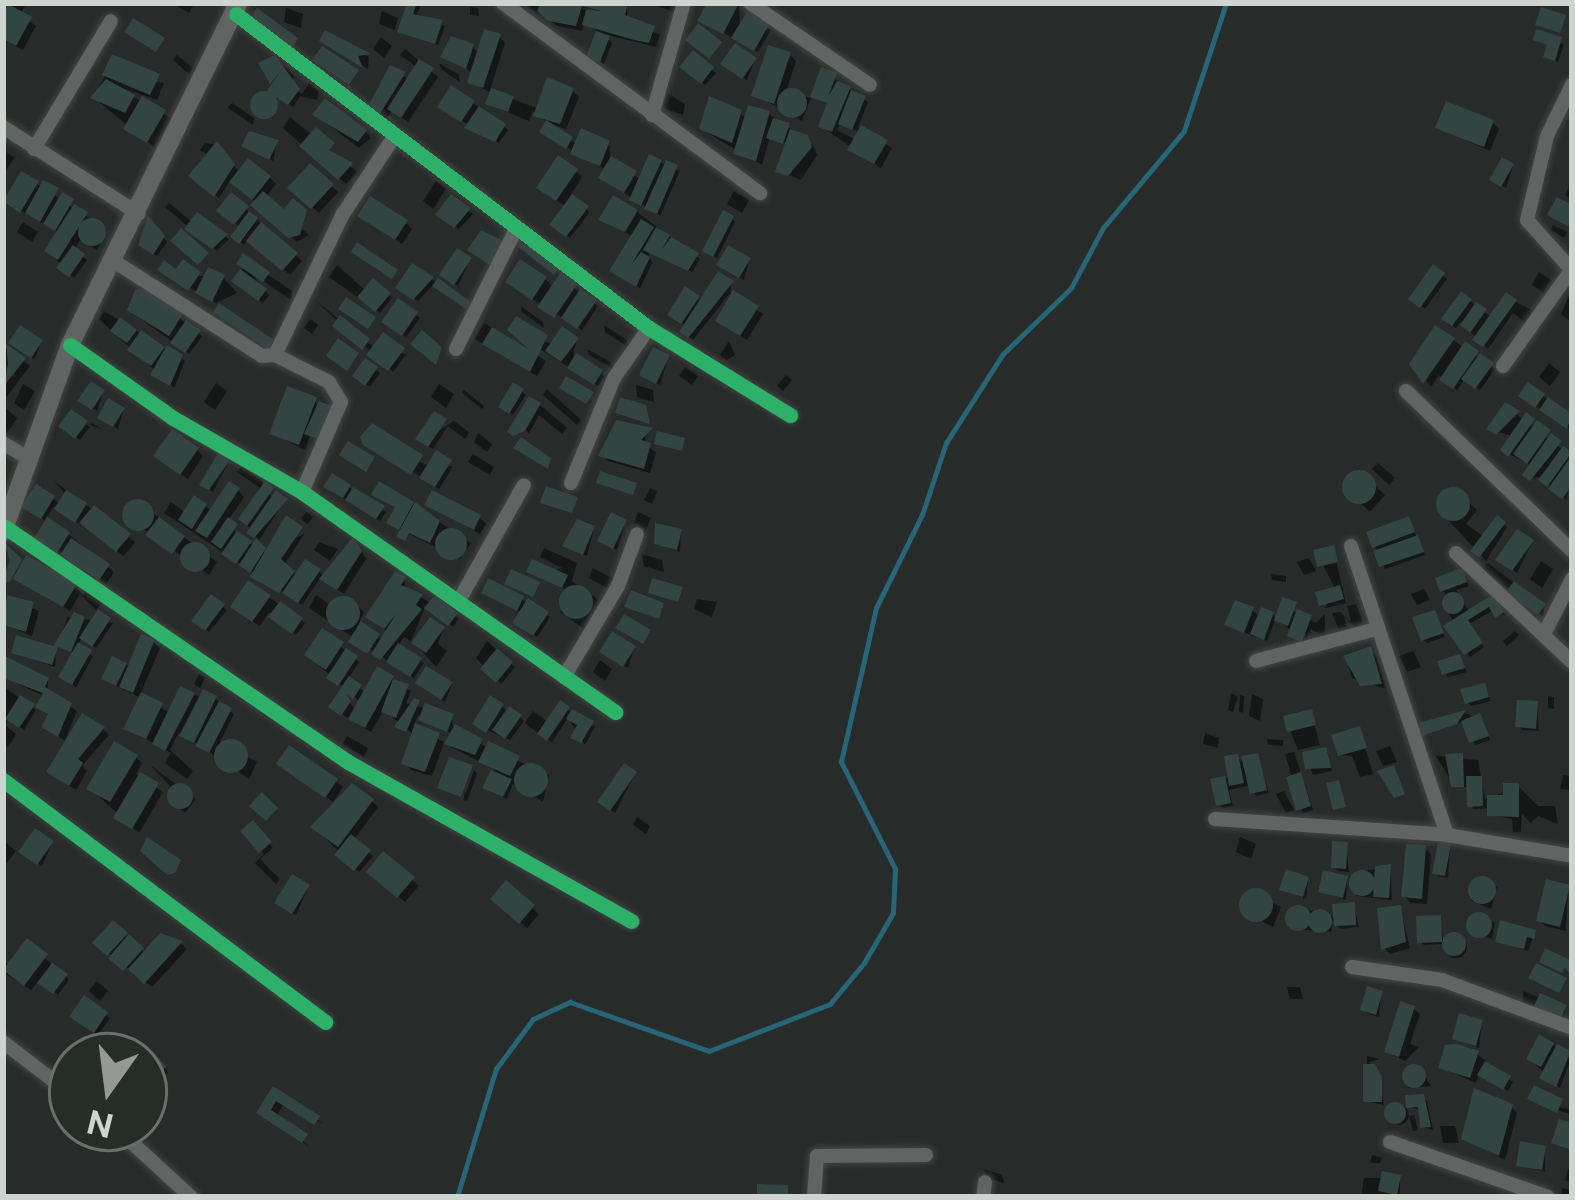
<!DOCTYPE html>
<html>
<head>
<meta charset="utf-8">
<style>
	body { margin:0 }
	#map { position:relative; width:1575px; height:1200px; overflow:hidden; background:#272b29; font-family:"Public Sans",sans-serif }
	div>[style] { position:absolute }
	.shadow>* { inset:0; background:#0007 }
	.round { border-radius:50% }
	.stream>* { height:4.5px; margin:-2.25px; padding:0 2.25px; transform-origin:2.25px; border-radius:2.25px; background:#276577 }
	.building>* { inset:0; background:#334543 }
	.roads { filter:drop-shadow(0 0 3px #424644) drop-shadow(0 0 3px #424644) }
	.street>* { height:14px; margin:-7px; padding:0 7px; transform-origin:7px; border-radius:7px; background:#606462 }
	.secondary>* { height:18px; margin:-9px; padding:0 9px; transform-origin:9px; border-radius:9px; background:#606462 }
	.cycleway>* { height:15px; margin:-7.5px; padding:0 7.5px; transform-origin:7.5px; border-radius:7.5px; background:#2db169 }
	span { translate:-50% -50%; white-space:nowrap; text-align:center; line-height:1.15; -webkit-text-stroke:10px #252d28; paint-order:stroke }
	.frame { position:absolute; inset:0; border:6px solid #ced4d0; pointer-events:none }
	.north { position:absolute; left:48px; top:1032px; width:120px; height:120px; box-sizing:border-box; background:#252d28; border:3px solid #69706b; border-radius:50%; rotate:194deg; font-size:33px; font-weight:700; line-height:48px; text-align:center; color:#ced4d0 }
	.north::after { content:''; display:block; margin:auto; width:42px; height:54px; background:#949996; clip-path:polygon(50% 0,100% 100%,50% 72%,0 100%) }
</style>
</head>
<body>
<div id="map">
	<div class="shadow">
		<div style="clip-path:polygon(8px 3px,27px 3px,20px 14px,36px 26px,23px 50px,3px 39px)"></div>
		<div style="clip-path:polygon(172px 3px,190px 3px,193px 6px,189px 13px)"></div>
		<div style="clip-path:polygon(410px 3px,422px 3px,417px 14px,445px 26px,438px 45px,400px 32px)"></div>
		<div style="clip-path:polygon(evenodd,523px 3px,627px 4px,627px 19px,660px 35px,656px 47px,603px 34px,612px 43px,604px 64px,590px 56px,599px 32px,584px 23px,582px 31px,558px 26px,523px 3px,580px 7px,604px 11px,602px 18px,580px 7px)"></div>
		<div style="clip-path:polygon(647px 3px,678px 3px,675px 12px)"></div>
		<div style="clip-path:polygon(710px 3px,739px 3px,740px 30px,771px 29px,758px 52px,701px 20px)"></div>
		<div style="clip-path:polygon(470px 7px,478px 8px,479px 16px,470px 15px)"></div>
		<div style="clip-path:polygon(286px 8px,303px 14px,301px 28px,284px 22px)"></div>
		<div style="clip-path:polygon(382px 11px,398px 18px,395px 30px,379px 24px)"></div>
		<div style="clip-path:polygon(327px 34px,369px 57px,368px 69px,327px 44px)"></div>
		<div style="clip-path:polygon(499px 36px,505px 43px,490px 90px,539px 109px,572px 91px,579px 97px,566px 129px,550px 124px,577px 145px,609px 143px,611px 160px,641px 180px,660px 162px,680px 171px,660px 216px,606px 181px,606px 170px,546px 135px,548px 123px,533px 111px,529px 121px,492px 106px,492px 93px,470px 82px,473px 72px,448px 60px,473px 47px,479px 54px)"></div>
		<div style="clip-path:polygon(381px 37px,392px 46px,384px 58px,373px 49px)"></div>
		<div style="clip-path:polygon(1536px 39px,1564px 44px,1558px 62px,1547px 56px,1550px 46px)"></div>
		<div style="clip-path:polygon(405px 49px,438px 77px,408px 122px,392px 110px,385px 121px,376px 115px,392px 69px,409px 80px,417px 67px,400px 55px)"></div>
		<div style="clip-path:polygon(693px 54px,716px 73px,705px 85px,683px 67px)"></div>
		<div style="clip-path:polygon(177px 55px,193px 68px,189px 74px,173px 60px)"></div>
		<div style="clip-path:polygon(790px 55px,796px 61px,786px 92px,811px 98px,802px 121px,755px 95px)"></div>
		<div style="clip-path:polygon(276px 59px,295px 77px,288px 84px,302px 94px,309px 83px,319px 91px,317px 100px,300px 96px,293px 107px,274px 94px,280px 78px,268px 67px)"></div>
		<div style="clip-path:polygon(755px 60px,747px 80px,728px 67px)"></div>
		<div style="clip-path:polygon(439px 63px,459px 75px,460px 82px,441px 69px)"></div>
		<div style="clip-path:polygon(evenodd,823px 71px,868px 102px,858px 127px,892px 148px,881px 168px,825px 129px,830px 105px,817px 99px,823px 71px,841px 122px,860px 133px,856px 140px,837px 130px,841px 122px)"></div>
		<div style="clip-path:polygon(106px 74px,164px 83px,157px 100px,110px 84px,171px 118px,154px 147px,94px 98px)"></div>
		<div style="clip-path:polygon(667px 93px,685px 104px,683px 115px,663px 108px)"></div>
		<div class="round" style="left:253px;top:94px;width:24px;height:24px"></div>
		<div style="clip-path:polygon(232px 103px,254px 118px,253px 125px,228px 108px)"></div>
		<div style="clip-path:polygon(473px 103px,508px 130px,499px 143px,444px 110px)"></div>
		<div style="clip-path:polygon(740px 113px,747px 119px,769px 114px,813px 145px,817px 155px,801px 180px,779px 171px,788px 145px,770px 137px,762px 165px,706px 132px)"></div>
		<div style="clip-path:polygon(316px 115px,365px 132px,371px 138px,359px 148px)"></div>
		<div style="clip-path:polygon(290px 117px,357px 172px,346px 184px,283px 128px)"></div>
		<div style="clip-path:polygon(1493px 123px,1499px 129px,1490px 151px,1439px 127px)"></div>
		<div style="clip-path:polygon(205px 143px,217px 145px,240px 173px,249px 162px,270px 178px,276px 184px,266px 197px,309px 235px,297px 242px,231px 179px,219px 198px,196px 179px,209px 156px,200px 150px)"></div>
		<div style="clip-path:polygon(277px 143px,273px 161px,249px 149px)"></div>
		<div style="clip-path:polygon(4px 150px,14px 158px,3px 175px,3px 153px)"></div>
		<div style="clip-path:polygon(1513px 166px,1506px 188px,1496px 183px)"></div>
		<div style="clip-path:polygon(310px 167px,338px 192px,319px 213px,291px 188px)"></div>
		<div style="clip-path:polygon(576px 171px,582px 177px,570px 196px,590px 212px,570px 238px,553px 224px,566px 207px,546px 194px)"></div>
		<div style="clip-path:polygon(1572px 180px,1572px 200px,1565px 195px)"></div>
		<div style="clip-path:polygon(436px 181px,446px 189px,433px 209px,423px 201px)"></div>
		<div style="clip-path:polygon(37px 184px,106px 229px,97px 250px,80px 240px,74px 250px,87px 260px,74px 278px,54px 257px,59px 233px,6px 202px)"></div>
		<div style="clip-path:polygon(734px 191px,749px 200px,742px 213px,727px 204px)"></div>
		<div style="clip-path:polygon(232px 196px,302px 261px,290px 275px,248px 239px,244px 245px,234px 237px,241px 228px,220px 211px)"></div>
		<div style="clip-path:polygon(452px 198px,473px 214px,459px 229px,443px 218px)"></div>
		<div style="clip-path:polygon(169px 203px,193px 223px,198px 216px,229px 239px,217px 251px,165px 207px)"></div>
		<div style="clip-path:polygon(637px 212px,700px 259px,692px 272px,648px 252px,652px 263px,640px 288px,630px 283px,633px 237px,601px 219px)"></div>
		<div style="clip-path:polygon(732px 219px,735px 222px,717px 258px,709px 254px)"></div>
		<div style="clip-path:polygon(150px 220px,167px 242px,157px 256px,145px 248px)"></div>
		<div style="clip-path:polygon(23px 222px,38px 232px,32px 242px,17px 232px)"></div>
		<div style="clip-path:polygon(367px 222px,406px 223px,412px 229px,402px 244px)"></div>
		<div style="clip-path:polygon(1553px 225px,1567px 232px,1564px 238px,1551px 230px)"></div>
		<div style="clip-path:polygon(525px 250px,598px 306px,582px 330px,515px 288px,545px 279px,554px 288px,560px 277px)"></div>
		<div style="clip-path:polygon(244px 258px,292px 291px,291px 300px,249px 271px,269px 295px,263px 303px,238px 284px)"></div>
		<div style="clip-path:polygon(470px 260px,458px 286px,446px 278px)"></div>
		<div style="clip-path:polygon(749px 260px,744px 280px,724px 268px)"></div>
		<div style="clip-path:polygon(337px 265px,366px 291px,373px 282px,392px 298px,380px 313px,329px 277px)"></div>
		<div style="clip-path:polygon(413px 267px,470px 305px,471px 312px,434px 284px,418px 301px,402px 291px)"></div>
		<div style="clip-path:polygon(1433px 268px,1447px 279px,1425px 309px,1412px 299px)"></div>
		<div style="clip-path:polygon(1539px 272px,1551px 280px,1544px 293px,1532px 285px)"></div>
		<div style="clip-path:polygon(165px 273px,224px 278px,237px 293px,216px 303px)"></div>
		<div style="clip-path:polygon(732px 283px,730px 292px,763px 314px,747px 340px,725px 326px,730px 293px,693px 340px,683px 332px,687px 326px,674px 318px,686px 291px,702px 301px)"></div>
		<div style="clip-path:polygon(1572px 289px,1572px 323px,1561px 314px)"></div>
		<div style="clip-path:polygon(146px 291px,202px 336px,189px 354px,137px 316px)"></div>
		<div style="clip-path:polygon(315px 300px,375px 348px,406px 354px,393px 372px)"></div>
		<div style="clip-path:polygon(1470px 301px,1492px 318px,1515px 302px,1536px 312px,1528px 325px,1513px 313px,1488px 349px,1460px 322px,1456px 328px,1445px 318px)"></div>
		<div style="clip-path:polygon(399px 302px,420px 318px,406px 337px,389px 325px)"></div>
		<div style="clip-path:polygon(521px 306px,543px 322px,544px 328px,522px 312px)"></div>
		<div style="clip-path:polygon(104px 311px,185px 361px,174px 388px,99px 319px)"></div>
		<div style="clip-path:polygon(310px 319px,318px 325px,312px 334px,304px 328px)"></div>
		<div style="clip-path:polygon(484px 323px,546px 361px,537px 376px,475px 339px)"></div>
		<div style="clip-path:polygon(604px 325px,627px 340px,628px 347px,605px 332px)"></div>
		<div style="clip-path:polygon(515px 333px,553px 344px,577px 340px,573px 354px,605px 376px,598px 386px)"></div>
		<div style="clip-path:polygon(1453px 340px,1495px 369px,1480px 390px,1465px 379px,1457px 390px,1439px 375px,1431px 387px,1413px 364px)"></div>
		<div style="clip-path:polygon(729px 341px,735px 355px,727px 360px,720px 355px)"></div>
		<div style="clip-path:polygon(41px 342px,35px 359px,15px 346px)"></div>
		<div style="clip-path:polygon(6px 348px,30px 366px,5px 399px,3px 370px,17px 378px,3px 360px)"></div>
		<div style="clip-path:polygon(587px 349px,612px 363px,614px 369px,589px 355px)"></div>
		<div style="clip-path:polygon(668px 358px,660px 385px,646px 378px)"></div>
		<div style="clip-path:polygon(365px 362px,380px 373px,370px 387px,359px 380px)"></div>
		<div style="clip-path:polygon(1549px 363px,1560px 372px,1550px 386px,1539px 377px)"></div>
		<div style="clip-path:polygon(685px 367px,698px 376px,692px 385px,679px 376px)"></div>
		<div style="clip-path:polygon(786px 375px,792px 380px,783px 391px,777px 386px)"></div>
		<div style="clip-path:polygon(216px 383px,227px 391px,215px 410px,204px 402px)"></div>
		<div style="clip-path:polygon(23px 384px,35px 391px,24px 410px,14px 403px)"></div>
		<div style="clip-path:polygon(439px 384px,454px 394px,446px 408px,431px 397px)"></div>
		<div style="clip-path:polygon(636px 385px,653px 390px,654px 402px,637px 397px)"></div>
		<div style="clip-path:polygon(547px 389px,581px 420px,577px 425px,543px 395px)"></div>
		<div style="clip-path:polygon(464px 390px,484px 406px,482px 409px,462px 393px)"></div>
		<div style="clip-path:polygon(522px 391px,526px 395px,513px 415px,505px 410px)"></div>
		<div style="clip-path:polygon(103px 392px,97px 411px,85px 404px)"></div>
		<div style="clip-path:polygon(1543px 396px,1572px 418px,1572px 430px,1525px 399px)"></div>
		<div style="clip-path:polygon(315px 399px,323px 442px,310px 436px,305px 450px,272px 433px)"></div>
		<div style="clip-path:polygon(540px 405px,567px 428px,562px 434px,539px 415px,529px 433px,520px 427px)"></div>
		<div style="clip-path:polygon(3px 406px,17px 418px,7px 433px,3px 430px)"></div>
		<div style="clip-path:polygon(1506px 406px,1572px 457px,1567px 500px,1539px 477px,1529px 478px,1532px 466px,1507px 453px,1514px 436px,1493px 431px)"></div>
		<div style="clip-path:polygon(123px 411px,118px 429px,104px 421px)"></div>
		<div style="clip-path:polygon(71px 413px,89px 427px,92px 423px,103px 430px,91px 425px,80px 440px,65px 429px)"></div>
		<div style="clip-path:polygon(454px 421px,469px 432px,465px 439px,448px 426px,433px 449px,422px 442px)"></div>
		<div style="clip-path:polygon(478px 433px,492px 444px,487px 452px,474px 442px)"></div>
		<div style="clip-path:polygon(608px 434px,646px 434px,644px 444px,656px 452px,650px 473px,608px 461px,602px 455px)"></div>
		<div style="clip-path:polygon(370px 443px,430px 466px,453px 466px,439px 489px)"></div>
		<div style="clip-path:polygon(197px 450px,203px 456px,188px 479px,163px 462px)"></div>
		<div style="clip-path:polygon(473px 454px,494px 467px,490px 475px,468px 462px)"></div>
		<div style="clip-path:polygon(230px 459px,213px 492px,207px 488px)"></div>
		<div style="clip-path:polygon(1378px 463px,1395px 478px,1389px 485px,1372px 469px)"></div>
		<div style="clip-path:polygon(241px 466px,262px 481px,279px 510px,259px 540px,242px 519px,263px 490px,237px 472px)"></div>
		<div style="clip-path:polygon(1357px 469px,1385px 495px,1370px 512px,1342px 486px)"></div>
		<div style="clip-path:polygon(54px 481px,135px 542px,124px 556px,54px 506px,45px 520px,68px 534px,114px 572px,106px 584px,41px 541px,47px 522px,29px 510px,53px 498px,60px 505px,66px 495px)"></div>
		<div style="clip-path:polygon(349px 487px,386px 512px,380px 521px,330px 490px)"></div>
		<div style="clip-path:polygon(1452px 487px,1477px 510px,1466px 524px,1484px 537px,1497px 519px,1507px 527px,1486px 561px,1436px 507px)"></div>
		<div style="clip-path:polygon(650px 488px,657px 491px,652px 504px,644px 500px)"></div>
		<div style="clip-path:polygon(238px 490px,244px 497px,228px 521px,237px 534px,267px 554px,305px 533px,283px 567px,297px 576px,319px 572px,325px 577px,359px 547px,366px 559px,344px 594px,321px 577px,302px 605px,164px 513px,171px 502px,186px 513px,206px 506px,211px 512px)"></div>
		<div style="clip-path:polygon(136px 500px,217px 562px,209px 575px,124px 516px)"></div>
		<div style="clip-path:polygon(412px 504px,471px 543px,460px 559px,393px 526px,398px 508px)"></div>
		<div style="clip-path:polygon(428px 505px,480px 518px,486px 524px,480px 534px)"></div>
		<div style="clip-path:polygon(306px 512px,313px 517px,308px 524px,301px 519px)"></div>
		<div style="clip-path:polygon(638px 512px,651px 518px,646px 530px,634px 523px)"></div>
		<div style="clip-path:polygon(1408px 519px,1425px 555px,1385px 569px,1375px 547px)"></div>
		<div style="clip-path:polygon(625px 523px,617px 550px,604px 544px)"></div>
		<div style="clip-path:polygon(594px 529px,587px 556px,569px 549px)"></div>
		<div style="clip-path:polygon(681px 532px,680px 552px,657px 543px)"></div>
		<div style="clip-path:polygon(319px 542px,338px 549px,330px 561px,314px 550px)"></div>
		<div style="clip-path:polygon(1532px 542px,1517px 573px,1503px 563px)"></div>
		<div style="clip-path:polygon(544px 548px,577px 563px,572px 581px,599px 600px,583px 628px,560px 612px,571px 592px,533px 575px,562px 568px,540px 557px)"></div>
		<div style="clip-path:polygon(1333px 548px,1346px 603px,1325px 608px,1335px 589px,1317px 552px)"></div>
		<div style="clip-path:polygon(642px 554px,662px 560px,664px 572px,644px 566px)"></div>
		<div style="clip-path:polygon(1309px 558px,1316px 571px,1304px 575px,1297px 562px)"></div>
		<div style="clip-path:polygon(1541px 561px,1553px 569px,1542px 588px,1530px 579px)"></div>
		<div style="clip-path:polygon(1488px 563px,1544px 606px,1543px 616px,1482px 569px)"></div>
		<div style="clip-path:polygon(593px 568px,612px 578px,607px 588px,589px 578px)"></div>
		<div style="clip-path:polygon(1461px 571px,1469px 586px,1456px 590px,1470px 613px,1496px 601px,1506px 616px,1494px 610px,1469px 624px,1484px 647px,1470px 657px,1443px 601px,1450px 598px,1442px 590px)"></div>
		<div style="clip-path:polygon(1271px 574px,1286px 576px,1286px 582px,1272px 580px)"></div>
		<div style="clip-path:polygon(17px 579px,75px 586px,83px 595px,87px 589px,104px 601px,96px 610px,80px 594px,70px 611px)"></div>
		<div style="clip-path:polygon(404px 580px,407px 590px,459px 618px,453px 627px,426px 605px,411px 641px,404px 637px,398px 646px,424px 663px,414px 678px,309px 608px,316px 595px,335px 608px,341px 600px,358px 606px,364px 612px,357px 628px,383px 640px,388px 632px,375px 623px)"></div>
		<div style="clip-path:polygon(1424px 589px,1430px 600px,1417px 605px,1411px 594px)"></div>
		<div style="clip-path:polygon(488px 596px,522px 599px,550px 617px,537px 637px,519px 626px,522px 613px)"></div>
		<div style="clip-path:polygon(269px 597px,305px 623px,296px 635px,269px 612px,260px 626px,240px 613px)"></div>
		<div style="clip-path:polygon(212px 598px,227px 610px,209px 632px,194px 621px)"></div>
		<div style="clip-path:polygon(10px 599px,39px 611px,32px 636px,3px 624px)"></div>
		<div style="clip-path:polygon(697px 599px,717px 602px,712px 617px,694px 609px)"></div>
		<div style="clip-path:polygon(1356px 604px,1364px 625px,1355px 627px,1344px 616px,1347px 628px,1339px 630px,1332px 613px,1340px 612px,1351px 622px,1347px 606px)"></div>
		<div style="clip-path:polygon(1252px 610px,1260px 617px,1273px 615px,1277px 620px,1293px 611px,1316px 623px,1325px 614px,1325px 637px,1311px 629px,1306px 642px,1276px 619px,1267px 641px,1232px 628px)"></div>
		<div style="clip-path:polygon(1434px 613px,1445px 637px,1427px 643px,1423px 640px)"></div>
		<div style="clip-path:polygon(68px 617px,113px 623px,96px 648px,82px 637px,78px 646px,93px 656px,76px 687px,65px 680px,75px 653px,57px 644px)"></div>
		<div style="clip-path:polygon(443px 629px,438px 644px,447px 651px,436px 667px,415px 643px)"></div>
		<div style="clip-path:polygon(1515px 631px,1519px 635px,1507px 646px,1503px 641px)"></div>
		<div style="clip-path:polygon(323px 632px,359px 662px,348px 679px,366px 693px,392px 678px,411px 691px,406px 703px,452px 716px,453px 726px,488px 748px,549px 775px,543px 802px,513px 784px,507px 799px,489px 791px,494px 769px,451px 747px,453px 734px,418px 716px,413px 726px,444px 742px,432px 776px,411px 770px,405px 763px,414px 735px,384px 710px,371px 732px,335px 710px,342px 693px,356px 710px,360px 702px,314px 661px)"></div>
		<div style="clip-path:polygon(487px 641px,515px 667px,501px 684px,476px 658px)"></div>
		<div style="clip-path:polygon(153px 642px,160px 648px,140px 695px,170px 713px,193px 695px,215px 698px,234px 714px,220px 742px,257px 762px,249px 779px,179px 732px,170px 750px,193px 771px,187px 779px,165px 763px,171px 753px,126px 728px,141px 698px,108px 682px)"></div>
		<div style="clip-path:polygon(634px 648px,628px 668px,607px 655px)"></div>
		<div style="clip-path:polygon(56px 650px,55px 667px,14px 653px)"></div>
		<div style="clip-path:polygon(1370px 650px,1376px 656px,1386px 689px,1352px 678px,1347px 658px)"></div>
		<div style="clip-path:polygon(1413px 651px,1421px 667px,1407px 672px,1399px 656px)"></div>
		<div style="clip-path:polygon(1460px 657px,1467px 672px,1448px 677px,1444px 673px)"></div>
		<div style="clip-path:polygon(3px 658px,48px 681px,47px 692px,77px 711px,65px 740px,103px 729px,109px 735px,82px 766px,87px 771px,76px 790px,56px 778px,68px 743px,45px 727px,51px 716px,44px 696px,3px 677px)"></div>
		<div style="clip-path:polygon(600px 660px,612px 669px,605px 681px,593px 672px)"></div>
		<div style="clip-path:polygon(199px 674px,205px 677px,200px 688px,194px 684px)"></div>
		<div style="clip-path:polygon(452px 684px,445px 702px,422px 686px)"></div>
		<div style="clip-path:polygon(3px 686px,36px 710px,24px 730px,9px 719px,5px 725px,16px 734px,8px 747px,3px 744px)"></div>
		<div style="clip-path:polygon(1484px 686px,1491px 701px,1471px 706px,1468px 703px)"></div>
		<div style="clip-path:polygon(1231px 693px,1238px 697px,1233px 712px,1228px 710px)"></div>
		<div style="clip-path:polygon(1252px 694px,1263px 699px,1260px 721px,1249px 716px)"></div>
		<div style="clip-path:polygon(1240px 695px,1244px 696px,1243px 713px,1239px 711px)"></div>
		<div style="clip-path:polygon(1548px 696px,1554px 697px,1554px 709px,1548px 708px)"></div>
		<div style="clip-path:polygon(1537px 704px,1539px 731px,1522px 730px,1518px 726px)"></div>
		<div style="clip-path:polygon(502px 706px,508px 712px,520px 717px,525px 722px,533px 711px,548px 722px,568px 710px,595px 727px,585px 745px,568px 718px,552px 742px,528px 726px,524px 721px,510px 740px,479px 727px)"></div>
		<div style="clip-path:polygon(1311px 712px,1320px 745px,1298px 750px,1290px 730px)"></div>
		<div style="clip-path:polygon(1465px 713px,1483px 721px,1490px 740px,1475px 745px,1464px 721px,1425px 735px,1422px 725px)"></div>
		<div style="clip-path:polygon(1360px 730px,1373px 774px,1360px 777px,1352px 756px,1340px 755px)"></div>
		<div style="clip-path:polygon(1205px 733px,1219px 738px,1218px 748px,1203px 744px)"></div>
		<div style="clip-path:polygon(347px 736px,368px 748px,364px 757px,343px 744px)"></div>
		<div style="clip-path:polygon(1267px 739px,1283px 740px,1283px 746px,1268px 745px)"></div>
		<div style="clip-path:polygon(1390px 746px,1397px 762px,1383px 766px,1376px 751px)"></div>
		<div style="clip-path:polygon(1325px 750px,1332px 771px,1313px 775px,1305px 754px)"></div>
		<div style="clip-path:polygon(1294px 752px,1313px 810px,1303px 813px,1285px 754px)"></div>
		<div style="clip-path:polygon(1257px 756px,1269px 793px,1256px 796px,1251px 785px,1229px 790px,1233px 806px,1222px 808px,1214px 781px,1231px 777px,1237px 757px,1247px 766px)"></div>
		<div style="clip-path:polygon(1436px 756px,1478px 760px,1485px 799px,1519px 787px,1538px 806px,1555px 806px,1558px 824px,1538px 816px,1531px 823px,1522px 814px,1521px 832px,1513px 832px,1512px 819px,1490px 815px,1497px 808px,1473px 809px,1469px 788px,1453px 784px)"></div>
		<div style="clip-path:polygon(136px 757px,142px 763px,136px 774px,163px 792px,139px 833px,90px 788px)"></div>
		<div style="clip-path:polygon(150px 765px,196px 799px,185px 813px,167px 798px,174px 790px)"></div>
		<div style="clip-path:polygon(286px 770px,336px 781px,343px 787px,333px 802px)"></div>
		<div style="clip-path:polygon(474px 770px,477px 774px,467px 801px,463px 800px)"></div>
		<div style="clip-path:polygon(635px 774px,615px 813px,604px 805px)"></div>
		<div style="clip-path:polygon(1563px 775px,1572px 776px,1572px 790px,1560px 789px)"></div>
		<div style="clip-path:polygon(1284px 791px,1294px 810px,1286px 813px,1276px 794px)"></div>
		<div style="clip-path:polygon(372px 801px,378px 807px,354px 840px,373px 856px,359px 872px,320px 833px)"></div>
		<div style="clip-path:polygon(637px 817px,650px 826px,646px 834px,633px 825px)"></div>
		<div style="clip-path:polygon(252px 824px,273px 848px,260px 859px,280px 879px,276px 884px,255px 863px,264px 854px,244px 831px)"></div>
		<div style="clip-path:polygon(1240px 837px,1256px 844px,1251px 859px,1236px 852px)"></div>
		<div style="clip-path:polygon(3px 840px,16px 851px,3px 868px)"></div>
		<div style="clip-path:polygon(52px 843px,42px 866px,26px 855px)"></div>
		<div style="clip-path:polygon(1346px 845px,1349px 872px,1338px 871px,1334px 867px)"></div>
		<div style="clip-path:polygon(1450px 847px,1448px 878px,1438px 876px,1435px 873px)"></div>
		<div style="clip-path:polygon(1425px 848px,1431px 855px,1427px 904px,1411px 903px,1404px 896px)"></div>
		<div style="clip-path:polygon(384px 855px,419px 886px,405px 902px,376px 878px)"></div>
		<div style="clip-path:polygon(1390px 867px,1392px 900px,1356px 896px,1357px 872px)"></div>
		<div style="clip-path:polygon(1347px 879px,1346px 900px,1321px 891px)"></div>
		<div style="clip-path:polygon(1476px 879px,1497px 887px,1491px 909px,1471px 901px)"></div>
		<div style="clip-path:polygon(1308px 880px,1306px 899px,1283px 889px)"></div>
		<div style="clip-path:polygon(506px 884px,539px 914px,527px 928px,494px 899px)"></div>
		<div style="clip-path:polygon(1568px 887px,1566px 931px,1545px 926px,1539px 920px)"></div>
		<div style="clip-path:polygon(308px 888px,296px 915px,281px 906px)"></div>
		<div style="clip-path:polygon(1248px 890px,1281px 907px,1273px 927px,1240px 910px)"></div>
		<div style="clip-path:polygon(1354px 905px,1359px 927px,1341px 929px,1331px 919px,1332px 932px,1292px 929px,1290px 910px,1327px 911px,1337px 921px)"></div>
		<div style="clip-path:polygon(1400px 908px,1410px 948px,1390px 954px,1384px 948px)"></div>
		<div style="clip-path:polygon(1472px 915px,1495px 923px,1492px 939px,1468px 931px)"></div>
		<div style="clip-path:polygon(1439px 918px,1444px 944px,1424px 945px,1420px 942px)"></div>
		<div style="clip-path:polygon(113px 924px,146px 954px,175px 939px,187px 949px,152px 987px,96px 943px)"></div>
		<div style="clip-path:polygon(1535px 932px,1528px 951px,1498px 941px)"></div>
		<div class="round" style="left:1445px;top:936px;width:22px;height:22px"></div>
		<div style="clip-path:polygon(27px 943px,69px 979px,58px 995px,39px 980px,31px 990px,3px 972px,3px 960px,10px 966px)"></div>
		<div style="clip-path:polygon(97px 981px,108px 991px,100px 1001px,89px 991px)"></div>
		<div style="clip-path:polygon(1287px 987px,1300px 987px,1303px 999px,1290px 999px)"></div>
		<div style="clip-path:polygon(1523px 991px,1565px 1008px,1564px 1022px,1523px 1004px)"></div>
		<div style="clip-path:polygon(1381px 993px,1379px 1017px,1367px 1013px,1363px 1010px)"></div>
		<div style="clip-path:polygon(85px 1000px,110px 1018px,98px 1035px,76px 1020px)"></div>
		<div style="clip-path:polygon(1413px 1008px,1420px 1014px,1410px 1044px,1419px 1047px,1405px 1061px,1387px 1052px)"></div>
		<div style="clip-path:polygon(1482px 1022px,1479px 1048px,1455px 1038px)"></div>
		<div style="clip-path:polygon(1553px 1045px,1572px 1056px,1560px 1088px,1533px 1062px)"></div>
		<div style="clip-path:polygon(1477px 1054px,1513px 1082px,1508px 1091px,1479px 1073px,1476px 1083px,1441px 1067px)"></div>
		<div style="clip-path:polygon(1367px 1056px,1380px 1059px,1369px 1062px,1378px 1071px,1384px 1105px,1366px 1101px)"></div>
		<div style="clip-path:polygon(155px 1058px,168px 1072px,156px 1087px,144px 1078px)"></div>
		<div style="clip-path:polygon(1403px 1070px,1423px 1073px,1431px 1086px,1408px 1088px)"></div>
		<div style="clip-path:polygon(274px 1090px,324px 1124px,283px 1105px,276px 1117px,310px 1147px,266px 1119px)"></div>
		<div style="clip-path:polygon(1423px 1097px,1427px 1101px,1433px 1130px,1423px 1127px,1421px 1110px,1409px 1107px)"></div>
		<div style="clip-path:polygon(1572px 1100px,1572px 1115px,1534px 1102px,1569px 1109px)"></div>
		<div class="round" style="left:1389px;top:1105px;width:20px;height:20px"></div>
		<div style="clip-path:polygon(1511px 1107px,1517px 1113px,1505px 1160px,1464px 1138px)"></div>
		<div style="clip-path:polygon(1414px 1115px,1418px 1130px,1413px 1131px,1409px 1116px)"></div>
		<div style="clip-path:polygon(1440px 1126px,1455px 1126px,1459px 1143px,1443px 1143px)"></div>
		<div style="clip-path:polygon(1545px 1149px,1545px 1172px,1519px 1165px)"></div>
		<div style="clip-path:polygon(1372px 1155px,1382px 1158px,1380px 1163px,1370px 1163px)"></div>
		<div style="clip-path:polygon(984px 1169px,1002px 1175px,1004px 1183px,986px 1178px)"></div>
		<div style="clip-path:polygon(1568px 1169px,1572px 1170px,1572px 1184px,1565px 1180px)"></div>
		<div style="clip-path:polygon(1364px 1178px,1400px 1178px,1400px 1197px,1361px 1197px)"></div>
		<div style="clip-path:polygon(1562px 1188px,1572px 1190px,1572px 1197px,1561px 1197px)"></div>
	</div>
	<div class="stream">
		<div style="left:457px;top:1197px;width:134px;rotate:-73.1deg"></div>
		<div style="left:496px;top:1069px;width:62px;rotate:-53.5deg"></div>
		<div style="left:533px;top:1019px;width:41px;rotate:-24.7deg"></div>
		<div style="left:570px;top:1002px;width:147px;rotate:19.4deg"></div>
		<div style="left:709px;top:1051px;width:130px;rotate:-21.2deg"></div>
		<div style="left:830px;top:1004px;width:53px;rotate:-50.3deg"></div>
		<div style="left:864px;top:963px;width:58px;rotate:-59.9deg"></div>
		<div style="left:893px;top:913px;width:44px;rotate:-87.4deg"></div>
		<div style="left:895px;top:869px;width:120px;rotate:-116.8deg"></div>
		<div style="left:841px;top:762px;width:158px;rotate:-77.2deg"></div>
		<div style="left:876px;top:608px;width:104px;rotate:-63.7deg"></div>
		<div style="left:922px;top:515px;width:76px;rotate:-71.6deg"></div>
		<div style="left:946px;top:443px;width:106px;rotate:-57.4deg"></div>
		<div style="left:1003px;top:354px;width:95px;rotate:-44.1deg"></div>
		<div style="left:1071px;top:288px;width:68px;rotate:-61.9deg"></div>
		<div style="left:1103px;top:228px;width:126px;rotate:-50.1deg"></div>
		<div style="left:1184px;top:131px;width:135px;rotate:-71.8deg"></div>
	</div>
	<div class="building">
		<div style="clip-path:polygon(6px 3px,32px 17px,16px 46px,3px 39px)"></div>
		<div style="clip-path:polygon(407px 3px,417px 3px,413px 14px,443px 20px,435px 44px,397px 32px)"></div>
		<div style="clip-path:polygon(540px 3px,628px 3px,625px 15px,655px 26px,649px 43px,634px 40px,582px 25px,586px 10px,602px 11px,582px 6px,576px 26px,548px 21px,537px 11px)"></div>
		<div style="clip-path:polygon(707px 3px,739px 3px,723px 34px,697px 21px)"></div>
		<div style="clip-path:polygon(1541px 7px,1566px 15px,1560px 33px,1535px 25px)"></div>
		<div style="clip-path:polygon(257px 8px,298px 38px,292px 49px,250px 18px)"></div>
		<div style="clip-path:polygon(748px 10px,770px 23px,754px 51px,731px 38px)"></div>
		<div style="clip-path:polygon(133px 18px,165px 38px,156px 52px,124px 32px)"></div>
		<div style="clip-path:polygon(698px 23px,722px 42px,709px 59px,685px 40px)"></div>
		<div style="clip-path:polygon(484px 29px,501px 34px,483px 88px,467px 83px)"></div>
		<div style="clip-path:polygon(1536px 29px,1562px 37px,1555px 61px,1543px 57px,1547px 45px,1533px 40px)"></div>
		<div style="clip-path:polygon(325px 30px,371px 54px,358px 56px,363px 68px,319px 41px)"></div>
		<div style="clip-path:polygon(596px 31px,610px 36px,600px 62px,586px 57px)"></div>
		<div style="clip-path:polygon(451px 36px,474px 44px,466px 69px,440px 57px)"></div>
		<div style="clip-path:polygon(735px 43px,757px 58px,742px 79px,720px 64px)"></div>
		<div style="clip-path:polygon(768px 45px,791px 52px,774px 104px,751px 96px)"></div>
		<div style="clip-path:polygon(322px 46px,359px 70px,349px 85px,312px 60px)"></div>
		<div style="clip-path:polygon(693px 50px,714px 67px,701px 84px,679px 67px)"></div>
		<div style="clip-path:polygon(112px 54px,160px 74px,150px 95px,102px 75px)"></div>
		<div style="clip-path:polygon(275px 55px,300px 89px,288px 105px,267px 91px,280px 72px,270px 84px,258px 63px)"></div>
		<div style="clip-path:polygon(419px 59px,434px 68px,401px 118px,387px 109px)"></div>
		<div style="clip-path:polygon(390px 65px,406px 72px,378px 117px,366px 110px)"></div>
		<div style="clip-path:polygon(821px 67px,837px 73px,828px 97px,837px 81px,851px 86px,832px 132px,818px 127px,827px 103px,810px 97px)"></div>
		<div style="clip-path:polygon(547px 77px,574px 88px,560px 124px,533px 116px)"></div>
		<div style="clip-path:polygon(106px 79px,135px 95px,125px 113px,90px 98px)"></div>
		<div style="clip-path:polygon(451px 85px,475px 101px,461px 122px,437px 107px)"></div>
		<div style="clip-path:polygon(491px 88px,514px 96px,508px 112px,485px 104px)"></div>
		<div class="round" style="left:777px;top:88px;width:30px;height:30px"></div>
		<div style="clip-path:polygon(851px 90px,866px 96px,852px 130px,838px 124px)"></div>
		<div class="round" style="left:250px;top:91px;width:28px;height:28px"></div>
		<div style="clip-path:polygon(142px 96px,166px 110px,147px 143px,123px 129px)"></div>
		<div style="clip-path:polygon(709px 96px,742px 110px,732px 143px,699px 129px)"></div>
		<div style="clip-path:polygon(325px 98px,367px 130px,358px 142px,312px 115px)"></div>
		<div style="clip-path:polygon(1446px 101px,1494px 120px,1484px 147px,1435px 128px)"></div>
		<div style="clip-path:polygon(748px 105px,770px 111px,756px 161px,733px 154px)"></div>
		<div style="clip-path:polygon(479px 106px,506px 124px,495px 142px,464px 128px)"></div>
		<div style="clip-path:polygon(773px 118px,790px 123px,783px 144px,766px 138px)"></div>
		<div style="clip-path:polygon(546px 120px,573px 137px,566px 149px,539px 132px)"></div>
		<div style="clip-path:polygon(861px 125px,888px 140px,874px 164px,847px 150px)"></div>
		<div style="clip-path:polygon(316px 127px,335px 143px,329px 150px,353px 163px,338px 180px,299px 146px)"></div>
		<div style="clip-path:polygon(581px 128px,610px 141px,600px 166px,570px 154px)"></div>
		<div style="clip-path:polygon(790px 129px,808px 135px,812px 147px,788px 176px,775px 172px)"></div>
		<div style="clip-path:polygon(249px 131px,279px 140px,269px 160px,241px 146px)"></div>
		<div style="clip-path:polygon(217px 141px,235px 164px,214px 197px,188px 176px)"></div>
		<div style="clip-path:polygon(649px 154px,662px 160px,641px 206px,629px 200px)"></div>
		<div style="clip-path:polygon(558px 155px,578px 169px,556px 201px,536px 188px)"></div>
		<div style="clip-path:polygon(611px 156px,637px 171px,624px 193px,598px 178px)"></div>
		<div style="clip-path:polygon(1502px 157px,1514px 164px,1501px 187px,1489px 180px)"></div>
		<div style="clip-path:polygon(248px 158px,271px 176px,252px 200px,229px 182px)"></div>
		<div style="clip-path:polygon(666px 160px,678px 165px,657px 214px,644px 209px)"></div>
		<div style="clip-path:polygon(310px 163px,334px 184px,311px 209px,287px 188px)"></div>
		<div style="clip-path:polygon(21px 171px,39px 181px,20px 213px,3px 201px)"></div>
		<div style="clip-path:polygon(43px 180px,59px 188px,40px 222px,25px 213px)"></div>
		<div style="clip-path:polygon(263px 191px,284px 209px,293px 198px,307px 210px,300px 235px,288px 238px,250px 205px)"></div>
		<div style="clip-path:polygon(62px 192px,74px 199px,55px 231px,43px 224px)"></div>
		<div style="clip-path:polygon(231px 192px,249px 206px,234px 225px,216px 211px)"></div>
		<div style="clip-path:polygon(451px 194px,471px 208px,454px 228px,435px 215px)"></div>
		<div style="clip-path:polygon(572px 194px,589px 206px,566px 237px,549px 225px)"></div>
		<div style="clip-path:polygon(613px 195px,638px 210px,625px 232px,598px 220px)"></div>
		<div style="clip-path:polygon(370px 196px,408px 220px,395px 240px,357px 216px)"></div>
		<div style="clip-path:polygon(1557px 197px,1572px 205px,1569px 227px,1547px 215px)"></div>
		<div style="clip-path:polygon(74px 204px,88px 212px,58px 260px,44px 251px)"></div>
		<div style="clip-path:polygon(723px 210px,734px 216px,713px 257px,702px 251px)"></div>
		<div style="clip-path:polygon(249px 211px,258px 218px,239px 244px,230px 237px)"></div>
		<div style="clip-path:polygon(197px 212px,228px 234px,212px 249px,184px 229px)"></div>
		<div style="clip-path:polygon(148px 215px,165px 236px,153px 255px,138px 245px)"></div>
		<div class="round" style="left:78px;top:218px;width:28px;height:28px"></div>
		<div style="clip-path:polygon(641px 219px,654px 227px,631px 265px,641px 252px,650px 257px,636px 287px,609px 271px)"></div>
		<div style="clip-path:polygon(261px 222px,298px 253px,282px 271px,246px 241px)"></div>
		<div style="clip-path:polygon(656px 227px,670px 235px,662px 250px,671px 237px,699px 253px,688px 271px,643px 250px)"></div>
		<div style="clip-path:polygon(181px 228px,209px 253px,198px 265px,170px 241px)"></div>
		<div style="clip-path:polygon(481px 230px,505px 242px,489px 265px,467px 250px)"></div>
		<div style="clip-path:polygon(523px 241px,559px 268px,554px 275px,518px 247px)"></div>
		<div style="clip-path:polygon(357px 242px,398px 270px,392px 279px,351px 252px)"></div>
		<div style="clip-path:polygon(73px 245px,85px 254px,69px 277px,56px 268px)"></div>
		<div style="clip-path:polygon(728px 245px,751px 258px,739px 278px,716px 265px)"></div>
		<div style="clip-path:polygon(457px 248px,472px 258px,454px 285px,439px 275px)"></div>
		<div style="clip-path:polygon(243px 253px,270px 272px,263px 282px,236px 264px)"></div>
		<div style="clip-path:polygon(183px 259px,201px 272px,188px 291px,157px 270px,164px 260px,176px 269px)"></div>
		<div style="clip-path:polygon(520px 259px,547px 277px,532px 300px,505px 282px)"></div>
		<div style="clip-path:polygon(412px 263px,434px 277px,413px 300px,395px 288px)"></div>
		<div style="clip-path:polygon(1433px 264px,1445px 273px,1420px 308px,1408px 299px)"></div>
		<div style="clip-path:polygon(208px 267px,225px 275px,212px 302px,195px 293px)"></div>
		<div style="clip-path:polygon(240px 269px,267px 289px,258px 301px,231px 281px)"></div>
		<div style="clip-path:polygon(718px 271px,734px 281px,688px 338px,679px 332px)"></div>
		<div style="clip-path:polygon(561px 272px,578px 283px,554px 318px,537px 307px)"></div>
		<div style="clip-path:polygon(373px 278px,391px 293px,375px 312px,357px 297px)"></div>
		<div style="clip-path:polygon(438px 278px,472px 303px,467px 310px,432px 286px)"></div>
		<div style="clip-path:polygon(685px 286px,700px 296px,681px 324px,667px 315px)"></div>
		<div style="clip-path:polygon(146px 288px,184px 312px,169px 336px,127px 310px,135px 290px)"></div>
		<div style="clip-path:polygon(580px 289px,597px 300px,577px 329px,561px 318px)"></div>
		<div style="clip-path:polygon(733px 290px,759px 306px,740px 336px,715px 321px)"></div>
		<div style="clip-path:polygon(1461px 291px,1472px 299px,1452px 326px,1441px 319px)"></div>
		<div style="clip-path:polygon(1506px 292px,1517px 300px,1483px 347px,1472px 340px)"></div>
		<div style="clip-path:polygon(346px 297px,376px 317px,368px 329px,338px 309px)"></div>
		<div style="clip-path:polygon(398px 298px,418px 312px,402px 336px,381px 322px)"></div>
		<div style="clip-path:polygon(1476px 302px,1487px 309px,1470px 333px,1460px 325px)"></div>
		<div style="clip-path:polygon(219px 303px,274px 340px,268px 349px,213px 312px)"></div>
		<div style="clip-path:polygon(340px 315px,370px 339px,362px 350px,332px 326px)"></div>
		<div style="clip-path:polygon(516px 316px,548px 335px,530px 372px,482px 344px,492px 327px,530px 350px,507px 330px)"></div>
		<div style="clip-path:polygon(120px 317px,137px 330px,127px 343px,110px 331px)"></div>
		<div style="clip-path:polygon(186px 320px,201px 330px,185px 353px,170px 343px)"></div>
		<div style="clip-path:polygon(20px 325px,43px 340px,31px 358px,8px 343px)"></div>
		<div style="clip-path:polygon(1435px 325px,1455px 338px,1423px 384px,1409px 364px)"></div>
		<div style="clip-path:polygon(562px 326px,579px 338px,561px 362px,545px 351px)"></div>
		<div style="clip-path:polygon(141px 330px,165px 347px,151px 366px,127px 350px)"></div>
		<div style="clip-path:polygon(422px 330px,442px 347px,436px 365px,410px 344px)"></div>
		<div style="clip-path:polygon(383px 332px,405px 348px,388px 371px,366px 355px)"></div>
		<div style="clip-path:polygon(338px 338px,359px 353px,347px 371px,326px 356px)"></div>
		<div style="clip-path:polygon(1465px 341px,1479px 351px,1453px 389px,1439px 380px)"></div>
		<div style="clip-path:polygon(6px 344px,26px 358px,3px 387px,8px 365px)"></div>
		<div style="clip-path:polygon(167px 345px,183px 355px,170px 386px,150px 375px)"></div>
		<div style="clip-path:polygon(653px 347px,670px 355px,656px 384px,639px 375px)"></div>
		<div style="clip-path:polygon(576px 353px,603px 370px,594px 385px,567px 368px)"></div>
		<div style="clip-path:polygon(1480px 353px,1494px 363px,1475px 389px,1461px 379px)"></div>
		<div style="clip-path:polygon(365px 358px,378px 367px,365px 386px,352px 376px)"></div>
		<div style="clip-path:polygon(566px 376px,594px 392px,586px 404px,559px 388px)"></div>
		<div style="clip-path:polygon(91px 381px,105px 390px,92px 410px,77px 401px)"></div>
		<div style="clip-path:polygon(513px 382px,524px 389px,509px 414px,498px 407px)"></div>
		<div style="clip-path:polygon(1528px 382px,1545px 394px,1535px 408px,1518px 396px)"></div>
		<div style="clip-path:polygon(287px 386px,317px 397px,299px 445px,269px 434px)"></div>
		<div style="clip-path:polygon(529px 396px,541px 403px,525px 431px,513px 436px,507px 432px)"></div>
		<div style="clip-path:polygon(620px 397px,646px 405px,650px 424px,615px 413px)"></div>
		<div style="clip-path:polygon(1548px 397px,1572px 414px,1567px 429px,1539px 410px)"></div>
		<div style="clip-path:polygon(108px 398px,125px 408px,113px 427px,97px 418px)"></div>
		<div style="clip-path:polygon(319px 401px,334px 407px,320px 440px,304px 434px)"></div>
		<div style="clip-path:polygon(1505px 402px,1520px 411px,1496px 435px,1486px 429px)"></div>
		<div style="clip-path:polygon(71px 409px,88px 421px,75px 439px,58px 426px)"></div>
		<div style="clip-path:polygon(434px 411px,447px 419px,428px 447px,415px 439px)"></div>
		<div style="clip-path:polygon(1526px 412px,1535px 419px,1508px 457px,1500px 450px)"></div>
		<div style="clip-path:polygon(616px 420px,653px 428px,641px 440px,651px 443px,644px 469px,598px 456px)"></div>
		<div style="clip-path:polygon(1537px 420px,1551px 430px,1527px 464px,1513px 454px)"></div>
		<div style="clip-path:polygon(372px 423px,423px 455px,411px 475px,363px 445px,360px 437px)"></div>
		<div style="clip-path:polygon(172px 429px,199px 448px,180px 475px,153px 456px)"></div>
		<div style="clip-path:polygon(657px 431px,685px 438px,682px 451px,654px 444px)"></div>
		<div style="clip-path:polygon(1551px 433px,1562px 441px,1530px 481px,1522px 475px)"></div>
		<div style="clip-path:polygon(521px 437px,551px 458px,548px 469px,513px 448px)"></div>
		<div style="clip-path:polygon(348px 441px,375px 457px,366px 472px,339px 455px)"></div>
		<div style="clip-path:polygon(1563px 446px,1572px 452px,1547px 487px,1538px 480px)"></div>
		<div style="clip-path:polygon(220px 450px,232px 457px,209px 490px,199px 485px)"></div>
		<div style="clip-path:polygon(436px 450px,452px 460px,435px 487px,419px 478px)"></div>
		<div style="clip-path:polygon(1572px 455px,1572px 486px,1562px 499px,1548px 489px)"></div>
		<div class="round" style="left:1342px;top:470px;width:34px;height:34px"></div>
		<div style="clip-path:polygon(600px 471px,637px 483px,633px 495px,596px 483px)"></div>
		<div style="clip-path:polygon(332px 473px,351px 485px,343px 498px,323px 487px)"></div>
		<div style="clip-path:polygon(229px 481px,240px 488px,207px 538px,195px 531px)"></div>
		<div style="clip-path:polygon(265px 481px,274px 488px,247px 526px,238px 519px)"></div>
		<div style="clip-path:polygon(379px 481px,414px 502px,399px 530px,386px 523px,395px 507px,371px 495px)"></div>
		<div style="clip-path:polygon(36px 484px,55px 496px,41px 519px,21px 507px)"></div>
		<div style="clip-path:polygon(546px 486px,578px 497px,572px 513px,540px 503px)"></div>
		<div class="round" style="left:1436px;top:487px;width:34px;height:34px"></div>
		<div style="clip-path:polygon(353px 487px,385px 506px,376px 519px,345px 500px)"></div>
		<div style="clip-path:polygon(66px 490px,87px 503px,75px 523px,54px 509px)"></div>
		<div style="clip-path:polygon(276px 490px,288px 499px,254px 538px,246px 533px)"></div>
		<div style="clip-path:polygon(432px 490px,481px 515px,474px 530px,424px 505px)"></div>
		<div style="clip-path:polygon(194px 495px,207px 504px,192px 529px,178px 520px)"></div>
		<div class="round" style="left:122px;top:499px;width:32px;height:32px"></div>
		<div style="clip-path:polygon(415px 502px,440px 521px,430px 543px,409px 533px,405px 541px,396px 537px)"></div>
		<div style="clip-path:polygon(94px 505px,131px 534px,116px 552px,79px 523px)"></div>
		<div style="clip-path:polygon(611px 512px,627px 520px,613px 549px,597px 541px)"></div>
		<div style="clip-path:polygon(286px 515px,303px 527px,281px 559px,295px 571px,279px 593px,250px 577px)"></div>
		<div style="clip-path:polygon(1497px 515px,1506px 522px,1479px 558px,1470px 551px)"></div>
		<div style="clip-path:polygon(1409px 516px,1415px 532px,1372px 548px,1366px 532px)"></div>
		<div style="clip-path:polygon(47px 517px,70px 532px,57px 553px,34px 538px)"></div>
		<div style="clip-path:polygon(159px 517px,185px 536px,172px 554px,145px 535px)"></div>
		<div style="clip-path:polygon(228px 517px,238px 524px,221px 549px,211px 542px)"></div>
		<div style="clip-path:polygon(577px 519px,595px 526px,583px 555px,562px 546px)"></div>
		<div style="clip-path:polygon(655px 523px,682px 529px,677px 550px,654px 544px)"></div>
		<div class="round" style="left:435px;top:528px;width:32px;height:32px"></div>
		<div style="clip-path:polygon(1517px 529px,1534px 540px,1512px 571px,1495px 560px)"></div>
		<div style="clip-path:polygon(237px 531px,252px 541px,236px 564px,221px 554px)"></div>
		<div style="clip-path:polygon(1418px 535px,1424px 552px,1379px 567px,1373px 551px)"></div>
		<div style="clip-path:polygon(353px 537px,362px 551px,337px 590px,319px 579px)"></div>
		<div style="clip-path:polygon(71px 538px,110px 564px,99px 580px,60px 555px)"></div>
		<div style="clip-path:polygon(256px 538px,266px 548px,250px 573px,239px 565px)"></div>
		<div class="round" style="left:180px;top:542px;width:30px;height:30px"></div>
		<div style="clip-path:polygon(4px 542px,22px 559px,9px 583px,3px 580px,10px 560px)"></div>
		<div style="clip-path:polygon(1334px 545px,1338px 562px,1317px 567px,1313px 550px)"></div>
		<div style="clip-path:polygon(26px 555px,77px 584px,63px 607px,13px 579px)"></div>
		<div style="clip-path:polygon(305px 559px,321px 569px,298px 603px,282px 593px)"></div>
		<div style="clip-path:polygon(532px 559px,568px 575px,562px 588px,526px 572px)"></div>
		<div style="clip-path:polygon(1462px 568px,1467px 582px,1440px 592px,1435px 578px)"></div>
		<div style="clip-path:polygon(511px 569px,540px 582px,533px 597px,504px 584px)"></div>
		<div style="clip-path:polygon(395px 571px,406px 577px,401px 585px,423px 594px,416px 605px,422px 609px,380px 660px,371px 654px,396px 614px,384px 629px,365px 617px)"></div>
		<div style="clip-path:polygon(488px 578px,524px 596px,517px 611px,481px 593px)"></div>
		<div style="clip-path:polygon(652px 578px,683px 587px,678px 602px,648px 593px)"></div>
		<div style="clip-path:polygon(248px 580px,271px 595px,252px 622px,230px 607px)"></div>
		<div style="clip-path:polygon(1514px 581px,1546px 604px,1538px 615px,1506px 592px)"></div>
		<div style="clip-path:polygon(1340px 585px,1344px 599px,1319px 606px,1315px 592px)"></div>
		<div class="round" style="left:559px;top:585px;width:34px;height:34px"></div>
		<div style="clip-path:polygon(631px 590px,664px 603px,659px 619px,624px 607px)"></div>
		<div class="round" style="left:1442px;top:592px;width:22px;height:22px"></div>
		<div style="clip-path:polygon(211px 594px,225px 604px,205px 631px,191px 621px)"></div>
		<div style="clip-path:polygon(1493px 594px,1504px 612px,1495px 618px,1489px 607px,1468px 620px,1483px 643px,1464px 655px,1443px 626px)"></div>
		<div style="clip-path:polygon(7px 595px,34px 602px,26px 632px,3px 625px)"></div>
		<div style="clip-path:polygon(435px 595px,458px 613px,448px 626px,424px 608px)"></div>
		<div class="round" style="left:326px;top:596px;width:34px;height:34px"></div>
		<div style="clip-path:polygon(1282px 597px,1297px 602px,1288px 626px,1274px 621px)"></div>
		<div style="clip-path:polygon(528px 598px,549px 612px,533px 636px,512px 623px)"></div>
		<div style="clip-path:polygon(1235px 600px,1254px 607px,1244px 633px,1224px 625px)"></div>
		<div style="clip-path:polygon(280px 601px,303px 618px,292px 634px,268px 617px)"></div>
		<div style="clip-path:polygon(1261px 607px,1274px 612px,1264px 640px,1250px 634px)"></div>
		<div style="clip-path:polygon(98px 609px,111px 618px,92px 647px,79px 638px)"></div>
		<div style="clip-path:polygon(1297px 609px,1312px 615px,1302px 642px,1287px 636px)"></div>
		<div style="clip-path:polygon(1435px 610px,1444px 633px,1421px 641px,1412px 617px)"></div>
		<div style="clip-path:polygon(74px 612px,85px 617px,71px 652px,58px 647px,52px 665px,11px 653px,16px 635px,53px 646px)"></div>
		<div style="clip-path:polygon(624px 614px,651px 630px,643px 644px,615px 628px)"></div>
		<div style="clip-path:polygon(430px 617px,445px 627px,426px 653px,411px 643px)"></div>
		<div style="clip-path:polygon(361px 621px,380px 634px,367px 654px,348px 642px)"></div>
		<div style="clip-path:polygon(322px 628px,344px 642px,326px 670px,304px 655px)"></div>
		<div style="clip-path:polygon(612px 631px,636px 646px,623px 667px,599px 652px)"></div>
		<div style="clip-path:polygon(141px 634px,155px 639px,133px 693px,119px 687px)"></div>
		<div style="clip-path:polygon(78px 642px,92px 650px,72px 685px,58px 677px)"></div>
		<div style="clip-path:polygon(398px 643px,422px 658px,410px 677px,386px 662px)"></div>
		<div style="clip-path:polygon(1371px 646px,1382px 684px,1360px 686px,1343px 656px)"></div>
		<div style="clip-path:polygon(346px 648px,358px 656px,338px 686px,326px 678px)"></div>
		<div style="clip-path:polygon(497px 648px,513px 662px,496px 683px,480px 669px)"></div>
		<div style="clip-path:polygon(1460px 654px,1465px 668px,1442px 675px,1437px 661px)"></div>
		<div style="clip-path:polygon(3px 655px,49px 678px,45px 687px,72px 703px,58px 737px,41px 727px,48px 714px,35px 707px,43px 693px,3px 678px)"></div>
		<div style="clip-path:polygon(112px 656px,127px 663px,116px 686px,101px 679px)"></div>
		<div style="clip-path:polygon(377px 666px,394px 676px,365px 728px,348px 719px)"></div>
		<div style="clip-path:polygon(426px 666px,453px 682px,441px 700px,415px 683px)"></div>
		<div style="clip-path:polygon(349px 676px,362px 685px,353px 699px,346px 694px,351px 701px,341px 716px,328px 707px)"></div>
		<div style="clip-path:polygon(393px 679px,409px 684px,396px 718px,381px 712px)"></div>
		<div style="clip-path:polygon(1485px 683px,1489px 697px,1465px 704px,1460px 689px)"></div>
		<div style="clip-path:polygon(180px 686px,195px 693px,165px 751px,152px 744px)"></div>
		<div style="clip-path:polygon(203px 689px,217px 696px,194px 743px,179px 736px)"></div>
		<div style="clip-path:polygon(141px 692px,163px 703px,146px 739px,123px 729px)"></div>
		<div style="clip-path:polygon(20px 695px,35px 704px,19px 728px,5px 719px)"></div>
		<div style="clip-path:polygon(490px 695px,504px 704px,486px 733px,472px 724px)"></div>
		<div style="clip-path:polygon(414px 698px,420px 700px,406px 732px,394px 727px)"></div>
		<div style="clip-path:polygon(560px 700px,570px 707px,547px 741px,537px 734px)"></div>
		<div style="clip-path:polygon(1517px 700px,1538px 701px,1536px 729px,1515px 727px)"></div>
		<div style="clip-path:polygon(219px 701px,232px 708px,209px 753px,195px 746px)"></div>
		<div style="clip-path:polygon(425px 703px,454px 714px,447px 732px,418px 720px)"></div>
		<div style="clip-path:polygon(509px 706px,522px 715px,505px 739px,492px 730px)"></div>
		<div style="clip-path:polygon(572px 709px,594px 721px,581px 743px,570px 738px,577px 725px,566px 719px)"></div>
		<div style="clip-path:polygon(1312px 709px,1316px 725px,1287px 732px,1283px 716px)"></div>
		<div style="clip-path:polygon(1466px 710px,1457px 724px,1422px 736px,1418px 723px)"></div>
		<div style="clip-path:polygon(82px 713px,105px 727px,78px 759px,83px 763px,69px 786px,46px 772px)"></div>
		<div style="clip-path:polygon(1480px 713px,1489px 736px,1469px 743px,1461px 721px)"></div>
		<div style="clip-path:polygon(415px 723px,440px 733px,425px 772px,401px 764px)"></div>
		<div style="clip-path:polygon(455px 724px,483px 739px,475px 755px,444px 744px)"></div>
		<div style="clip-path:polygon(1360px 726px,1367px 748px,1338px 756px,1331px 735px)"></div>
		<div class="round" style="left:214px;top:739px;width:34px;height:34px"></div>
		<div style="clip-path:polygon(114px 741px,138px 755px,110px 802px,86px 789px)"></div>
		<div style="clip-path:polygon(488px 741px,520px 756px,510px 776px,478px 762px)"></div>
		<div style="clip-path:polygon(289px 745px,338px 779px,325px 798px,276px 764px)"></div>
		<div style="clip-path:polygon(1326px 747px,1331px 768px,1305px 769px,1302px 752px)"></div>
		<div style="clip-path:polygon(1258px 753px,1267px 790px,1250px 794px,1241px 756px)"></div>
		<div style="clip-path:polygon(1463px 753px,1464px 787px,1451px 787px,1445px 754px)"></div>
		<div style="clip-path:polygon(1238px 754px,1244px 783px,1229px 786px,1224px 756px)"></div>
		<div style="clip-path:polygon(449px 757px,473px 765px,461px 797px,437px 788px)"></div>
		<div style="clip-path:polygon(624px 763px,637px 772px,610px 811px,597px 802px)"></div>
		<div class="round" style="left:514px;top:763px;width:34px;height:34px"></div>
		<div style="clip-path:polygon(1394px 765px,1405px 794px,1394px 798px,1377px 771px)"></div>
		<div style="clip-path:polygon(491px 770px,512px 779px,503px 797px,482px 788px)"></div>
		<div style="clip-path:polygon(140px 772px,159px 783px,132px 829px,113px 818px)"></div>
		<div style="clip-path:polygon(1301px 772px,1311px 806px,1296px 811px,1286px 777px)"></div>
		<div style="clip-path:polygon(1225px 776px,1231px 803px,1216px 806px,1210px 779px)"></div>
		<div style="clip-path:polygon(1466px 776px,1482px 776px,1483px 806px,1467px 807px)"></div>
		<div style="clip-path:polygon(1339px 780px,1346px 807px,1333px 810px,1326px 783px)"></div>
		<div style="clip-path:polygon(352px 783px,374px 799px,338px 847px,310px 827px)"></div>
		<div style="clip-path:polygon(1503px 783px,1519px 783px,1519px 817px,1487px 816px,1487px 795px,1503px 795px)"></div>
		<div class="round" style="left:167px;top:783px;width:26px;height:26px"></div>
		<div style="clip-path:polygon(262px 792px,278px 808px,266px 821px,249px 806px)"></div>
		<div style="clip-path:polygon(253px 820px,272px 842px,259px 853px,240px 831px)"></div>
		<div style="clip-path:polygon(35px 828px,54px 841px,37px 865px,18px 852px)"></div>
		<div style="clip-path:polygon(351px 834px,371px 850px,354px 871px,334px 855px)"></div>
		<div style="clip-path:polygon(147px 837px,181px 860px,175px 873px,167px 875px,140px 851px)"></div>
		<div style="clip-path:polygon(1332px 841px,1348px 842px,1346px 869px,1331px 868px)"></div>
		<div style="clip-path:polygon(1438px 842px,1451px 844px,1445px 876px,1432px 874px)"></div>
		<div style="clip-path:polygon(1406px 844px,1426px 845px,1422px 899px,1401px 897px)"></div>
		<div style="clip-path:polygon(383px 851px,415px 877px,397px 898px,366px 872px)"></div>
		<div style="clip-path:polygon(1391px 864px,1389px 898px,1373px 897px,1375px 866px)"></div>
		<div style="clip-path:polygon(1286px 869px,1309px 877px,1303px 897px,1279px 890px)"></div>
		<div class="round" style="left:1349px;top:870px;width:26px;height:26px"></div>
		<div style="clip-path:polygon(1323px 870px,1348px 876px,1343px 898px,1318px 892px)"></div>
		<div style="clip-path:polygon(292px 874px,310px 885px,292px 914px,274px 903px)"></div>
		<div class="round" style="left:1468px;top:876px;width:28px;height:28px"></div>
		<div style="clip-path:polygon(1546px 879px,1570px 885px,1560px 927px,1536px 921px)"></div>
		<div style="clip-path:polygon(506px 880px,535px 905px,519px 924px,490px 899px)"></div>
		<div class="round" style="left:1239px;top:888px;width:34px;height:34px"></div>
		<div style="clip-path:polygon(1355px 902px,1356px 925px,1334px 926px,1332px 904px)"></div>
		<div style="clip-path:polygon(1401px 905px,1406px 942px,1381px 950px,1377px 908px)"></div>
		<div class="round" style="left:1285px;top:905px;width:26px;height:26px"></div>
		<div class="round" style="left:1308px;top:909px;width:24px;height:24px"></div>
		<div class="round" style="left:1466px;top:912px;width:26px;height:26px"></div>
		<div style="clip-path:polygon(1441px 915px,1442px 942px,1417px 943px,1416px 916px)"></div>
		<div style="clip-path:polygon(113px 920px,128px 933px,107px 956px,92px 943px)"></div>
		<div style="clip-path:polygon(1500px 920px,1536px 930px,1534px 939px,1527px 937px,1524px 949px,1495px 942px)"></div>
		<div class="round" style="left:1442px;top:932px;width:24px;height:24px"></div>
		<div style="clip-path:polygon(160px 933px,183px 941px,144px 984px,128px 969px)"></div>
		<div style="clip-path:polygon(129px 934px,144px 948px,123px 971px,108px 958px)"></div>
		<div style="clip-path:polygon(27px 938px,48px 954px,24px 986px,3px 970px)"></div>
		<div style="clip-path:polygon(1545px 948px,1572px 961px,1572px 977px,1565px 967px,1562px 973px,1539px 962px)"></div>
		<div style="clip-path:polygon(52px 963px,68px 974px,53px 994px,37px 983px)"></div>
		<div style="clip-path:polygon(1536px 963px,1567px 978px,1559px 993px,1528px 978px)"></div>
		<div style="clip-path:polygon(1367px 986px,1383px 991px,1376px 1015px,1360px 1010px)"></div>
		<div style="clip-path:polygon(1540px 993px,1567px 1005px,1560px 1020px,1533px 1008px)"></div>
		<div style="clip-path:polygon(84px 995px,108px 1012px,94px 1033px,69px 1017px)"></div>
		<div style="clip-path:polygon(1400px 1001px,1415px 1006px,1399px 1057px,1384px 1052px)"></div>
		<div style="clip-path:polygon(1459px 1013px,1483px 1020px,1476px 1046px,1452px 1039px)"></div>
		<div style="clip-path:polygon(1539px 1034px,1554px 1043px,1541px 1067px,1526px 1059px)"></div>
		<div style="clip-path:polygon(1457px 1044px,1479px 1051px,1470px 1078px,1438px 1068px,1445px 1045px)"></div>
		<div style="clip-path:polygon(1557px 1044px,1571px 1051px,1556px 1087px,1539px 1078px)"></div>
		<div style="clip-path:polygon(154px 1053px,166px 1066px,151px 1086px,144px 1068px)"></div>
		<div style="clip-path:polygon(1485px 1061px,1511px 1076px,1503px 1090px,1477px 1075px)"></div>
		<div class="round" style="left:1402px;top:1064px;width:24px;height:24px"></div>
		<div style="clip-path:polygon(1363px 1064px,1375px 1064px,1382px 1077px,1382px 1102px,1363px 1102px)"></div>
		<div style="clip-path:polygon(1534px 1085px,1563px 1099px,1557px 1113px,1527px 1099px)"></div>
		<div style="clip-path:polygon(273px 1086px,320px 1116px,314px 1125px,276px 1101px,271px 1110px,308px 1134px,302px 1143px,256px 1113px)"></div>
		<div style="clip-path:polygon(1474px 1088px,1513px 1104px,1499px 1156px,1461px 1139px)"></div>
		<div style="clip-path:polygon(1424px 1094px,1431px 1127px,1420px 1128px,1418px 1107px,1406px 1108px,1405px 1095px)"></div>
		<div class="round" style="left:1384px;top:1102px;width:22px;height:22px"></div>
		<div style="clip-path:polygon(1559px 1119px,1572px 1123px,1572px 1150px,1551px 1143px)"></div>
		<div style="clip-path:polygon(1520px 1141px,1546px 1146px,1542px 1170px,1516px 1166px)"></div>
		<div style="clip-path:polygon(1382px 1171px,1401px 1175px,1397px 1195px,1378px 1191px)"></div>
		<div style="clip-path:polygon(757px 1184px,788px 1185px,788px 1197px,757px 1197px)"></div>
	</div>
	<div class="roads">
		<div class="street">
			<div style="left:503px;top:3px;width:320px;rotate:36.5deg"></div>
			<div style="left:750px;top:3px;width:145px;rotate:34.3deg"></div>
			<div style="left:236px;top:14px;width:519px;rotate:37.25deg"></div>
			<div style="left:649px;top:328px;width:166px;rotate:31.7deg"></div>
			<div style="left:652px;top:115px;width:116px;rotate:-74.1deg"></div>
			<div style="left:3px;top:127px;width:161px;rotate:32.6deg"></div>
			<div style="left:34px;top:149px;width:149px;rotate:-59deg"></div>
			<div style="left:112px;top:260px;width:178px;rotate:32.6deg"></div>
			<div style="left:262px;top:356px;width:13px;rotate:-4deg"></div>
			<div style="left:275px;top:355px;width:157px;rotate:-64.3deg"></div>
			<div style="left:343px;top:214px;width:92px;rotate:-56.5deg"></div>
			<div style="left:1570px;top:268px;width:64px;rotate:-131.9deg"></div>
			<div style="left:1527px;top:220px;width:86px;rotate:-76.6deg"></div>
			<div style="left:1547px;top:136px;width:57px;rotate:-63.9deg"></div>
			<div style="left:70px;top:345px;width:126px;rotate:35.3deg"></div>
			<div style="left:173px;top:418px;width:149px;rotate:29.8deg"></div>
			<div style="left:302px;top:492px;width:383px;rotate:35.1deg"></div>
			<div style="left:456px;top:349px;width:136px;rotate:-63.4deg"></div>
			<div style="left:275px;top:355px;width:60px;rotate:26.6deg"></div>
			<div style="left:329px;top:382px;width:23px;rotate:59deg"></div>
			<div style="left:341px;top:402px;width:98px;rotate:113.4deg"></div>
			<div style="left:1503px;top:366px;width:119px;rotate:-54.6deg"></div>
			<div style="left:1406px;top:391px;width:231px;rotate:43.9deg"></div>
			<div style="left:3px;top:443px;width:27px;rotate:31deg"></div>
			<div style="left:571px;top:483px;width:113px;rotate:-67.7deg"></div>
			<div style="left:614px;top:378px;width:61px;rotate:-55deg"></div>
			<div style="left:5px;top:527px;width:416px;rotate:34.4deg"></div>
			<div style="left:348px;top:762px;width:325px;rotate:29.3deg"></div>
			<div style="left:1351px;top:546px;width:305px;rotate:71.6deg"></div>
			<div style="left:1456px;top:553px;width:159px;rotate:43.2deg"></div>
			<div style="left:458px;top:602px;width:134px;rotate:-60.6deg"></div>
			<div style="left:1544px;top:634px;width:62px;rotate:-63deg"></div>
			<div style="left:1256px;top:661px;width:124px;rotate:-14.9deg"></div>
			<div style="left:564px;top:677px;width:106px;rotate:-59.3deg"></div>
			<div style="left:618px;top:586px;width:55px;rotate:-69.9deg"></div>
			<div style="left:3px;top:780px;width:403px;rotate:36.9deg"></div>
			<div style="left:1215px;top:819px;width:233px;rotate:3.9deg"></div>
			<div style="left:1447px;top:835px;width:127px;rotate:9.5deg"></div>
			<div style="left:1352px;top:967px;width:91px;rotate:8.2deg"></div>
			<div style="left:1442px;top:980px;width:139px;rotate:20.3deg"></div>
			<div style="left:3px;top:1042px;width:87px;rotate:37.5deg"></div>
			<div style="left:116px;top:1128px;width:102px;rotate:42.6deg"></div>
			<div style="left:1390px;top:1142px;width:167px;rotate:19.2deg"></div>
			<div style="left:814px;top:1197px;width:41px;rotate:-85.8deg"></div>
			<div style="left:817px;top:1156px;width:109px;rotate:-0.5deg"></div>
			<div style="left:983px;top:1197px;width:15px;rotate:-82deg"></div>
		</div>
		<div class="secondary">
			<div style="left:3px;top:532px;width:199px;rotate:-70.3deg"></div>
			<div style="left:70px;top:345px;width:381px;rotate:-63.8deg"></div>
		</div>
	</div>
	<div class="cycleway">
		<div style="left:236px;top:14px;width:519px;rotate:37.25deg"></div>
		<div style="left:649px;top:328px;width:166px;rotate:31.7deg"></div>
		<div style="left:70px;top:345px;width:126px;rotate:35.3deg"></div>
		<div style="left:173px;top:418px;width:149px;rotate:29.8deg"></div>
		<div style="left:302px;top:492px;width:383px;rotate:35.1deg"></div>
		<div style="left:5px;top:527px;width:416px;rotate:34.4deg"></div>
		<div style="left:348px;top:762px;width:325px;rotate:29.3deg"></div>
		<div style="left:3px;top:780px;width:403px;rotate:36.9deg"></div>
	</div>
	<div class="frame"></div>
	<div class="north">N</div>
</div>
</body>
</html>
